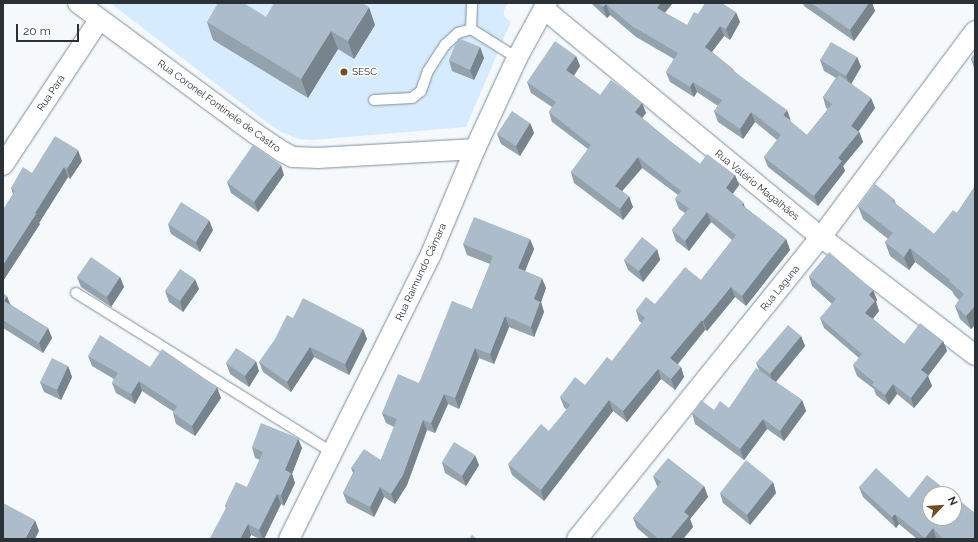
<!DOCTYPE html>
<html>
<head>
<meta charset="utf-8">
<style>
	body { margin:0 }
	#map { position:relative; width:978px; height:542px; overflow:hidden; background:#f5f9fc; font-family:Raleway,sans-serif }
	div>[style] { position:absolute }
	.green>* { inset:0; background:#d7ebfe }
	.roads { filter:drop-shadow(0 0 1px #7e8d9b) drop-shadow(0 0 1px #7e8d9b) }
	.service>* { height:10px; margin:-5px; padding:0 5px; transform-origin:5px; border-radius:5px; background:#fff }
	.minor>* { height:20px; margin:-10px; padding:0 10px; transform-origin:10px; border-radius:10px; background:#fff }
	.wall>* { inset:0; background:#94a2ae }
	.shaded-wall>* { inset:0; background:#78848d }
	.building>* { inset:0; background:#acbcca }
	.dots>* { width:11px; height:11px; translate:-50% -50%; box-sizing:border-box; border:2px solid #fff; border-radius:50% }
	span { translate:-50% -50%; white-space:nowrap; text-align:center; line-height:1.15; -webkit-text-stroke:3px #fff; paint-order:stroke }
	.poi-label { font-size:10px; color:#2b3237 }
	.left { translate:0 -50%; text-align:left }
	.street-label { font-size:10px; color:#2b3237 }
	.frame { position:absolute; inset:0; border:4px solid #2b3237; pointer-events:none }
	.north { position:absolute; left:922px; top:486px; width:40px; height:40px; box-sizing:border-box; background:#fff; border:1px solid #aaadaf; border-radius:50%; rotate:65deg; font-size:11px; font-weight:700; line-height:16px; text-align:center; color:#2b3237 }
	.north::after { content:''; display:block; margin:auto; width:14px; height:18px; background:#714d27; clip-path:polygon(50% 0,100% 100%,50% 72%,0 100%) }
	.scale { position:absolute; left:16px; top:24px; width:63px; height:18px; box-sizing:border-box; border:2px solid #2b3237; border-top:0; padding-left:5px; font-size:12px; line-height:14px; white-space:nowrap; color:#2b3237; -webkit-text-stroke:3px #fff; paint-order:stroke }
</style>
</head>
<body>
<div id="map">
	<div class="green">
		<div style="clip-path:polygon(110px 3px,508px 3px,504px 10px,504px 16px,511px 22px,466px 127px,313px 140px,299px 139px,281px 132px,265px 121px)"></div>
	</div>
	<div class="roads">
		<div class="service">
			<div style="left:472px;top:3px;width:26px;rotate:92deg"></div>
			<div style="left:471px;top:29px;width:54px;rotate:32.2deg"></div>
			<div style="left:374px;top:100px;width:38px;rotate:-3deg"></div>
			<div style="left:412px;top:98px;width:11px;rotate:-38deg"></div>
			<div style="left:421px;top:91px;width:21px;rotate:-71deg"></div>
			<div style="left:428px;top:71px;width:31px;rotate:-57deg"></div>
			<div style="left:445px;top:45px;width:18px;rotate:-43deg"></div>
			<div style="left:458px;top:33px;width:14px;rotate:-17deg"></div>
			<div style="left:76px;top:293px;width:303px;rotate:31.9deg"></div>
		</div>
		<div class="minor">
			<div style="left:78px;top:3px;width:221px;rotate:36.4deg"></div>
			<div style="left:256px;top:134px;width:32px;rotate:34deg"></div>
			<div style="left:283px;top:152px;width:11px;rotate:27deg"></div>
			<div style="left:293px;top:157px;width:26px;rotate:2deg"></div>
			<div style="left:319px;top:158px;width:156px;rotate:-3.3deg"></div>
			<div style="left:544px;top:9px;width:359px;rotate:39.5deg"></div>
			<div style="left:821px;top:237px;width:194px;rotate:37.5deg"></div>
			<div style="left:3px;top:165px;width:174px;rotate:-56.5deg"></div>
			<div style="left:289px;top:539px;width:318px;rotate:-63.5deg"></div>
			<div style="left:431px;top:254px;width:114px;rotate:-67.3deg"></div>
			<div style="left:475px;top:149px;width:100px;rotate:-65.2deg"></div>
			<div style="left:517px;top:58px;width:63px;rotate:-61.4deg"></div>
			<div style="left:577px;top:539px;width:388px;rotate:-51.1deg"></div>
			<div style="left:821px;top:237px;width:257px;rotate:-53.2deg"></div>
		</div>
	</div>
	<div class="wall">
		<div style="clip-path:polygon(592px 3px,671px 3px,672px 4px,665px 13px,687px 25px,698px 14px,740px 22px,730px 40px,724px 36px,712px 52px,733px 69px,734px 71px,790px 121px,807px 135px,828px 109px,826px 108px,823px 97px,836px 78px,824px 71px,820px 60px,857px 57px,861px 67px,851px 84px,871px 98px,875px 108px,859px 131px,863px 142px,843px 166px,845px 171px,818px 206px,768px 167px,764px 157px,777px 140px,755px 122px,743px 139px,718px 122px,714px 111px,718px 106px,697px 92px,694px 97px,670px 82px,666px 72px,674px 59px,636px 37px,610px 15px,607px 18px,592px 4px)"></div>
		<div style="clip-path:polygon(803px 3px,872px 3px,875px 11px,854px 41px,804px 6px)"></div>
		<div style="clip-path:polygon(266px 17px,375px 25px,354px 59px,338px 49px,308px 98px,213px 40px,207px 22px)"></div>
		<div style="clip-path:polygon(480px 47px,484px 58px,474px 80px,452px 71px,449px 60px)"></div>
		<div style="clip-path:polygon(975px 53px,975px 71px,971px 59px)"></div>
		<div style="clip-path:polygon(576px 56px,580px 66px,574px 76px,600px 95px,642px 103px,646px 113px,642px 118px,670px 141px,700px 164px,735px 175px,739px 185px,733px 194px,746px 208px,786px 239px,790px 250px,746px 306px,735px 297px,707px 331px,705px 330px,677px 364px,681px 367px,684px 377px,675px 390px,661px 379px,627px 422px,613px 411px,544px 501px,512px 475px,508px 464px,549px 431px,567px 410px,564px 407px,560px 397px,585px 385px,612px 361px,642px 323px,639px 321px,636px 310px,655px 304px,701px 280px,732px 240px,711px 222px,689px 251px,676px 241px,672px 230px,685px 213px,679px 209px,675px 199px,678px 195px,642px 168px,622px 191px,633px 207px,623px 220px,574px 183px,571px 172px,588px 149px,552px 122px,549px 112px,552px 107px,531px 93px,527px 82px)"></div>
		<div style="clip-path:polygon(530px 123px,534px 133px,520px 156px,501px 144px,497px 134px)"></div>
		<div style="clip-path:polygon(82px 161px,70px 179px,68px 177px,39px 223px,40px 224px,3px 281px,3px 210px,13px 194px,11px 188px,32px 173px)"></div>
		<div style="clip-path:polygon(284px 175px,258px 212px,231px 193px,227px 182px)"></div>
		<div style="clip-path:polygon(975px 186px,975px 325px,971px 329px,960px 319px,955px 306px,959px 300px,954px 295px,952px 291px,915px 262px,909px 270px,890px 256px,885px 242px,888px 239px,863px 219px,858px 206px,894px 199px,896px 204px,934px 234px,957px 213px)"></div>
		<div style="clip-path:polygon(168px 224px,213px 230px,200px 252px,171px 234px)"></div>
		<div style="clip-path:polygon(530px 239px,534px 249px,525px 271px,546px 288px,541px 302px,544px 312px,534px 337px,509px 327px,494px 364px,479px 358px,459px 409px,448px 404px,435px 433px,427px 430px,407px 485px,395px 504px,384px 497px,374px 517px,347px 503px,343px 493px,353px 473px,351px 468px,381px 460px,394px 427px,386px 423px,382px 413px,419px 383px,472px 309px,490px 264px,467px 255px,463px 244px)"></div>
		<div style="clip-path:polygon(657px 249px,660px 260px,643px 282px,628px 270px,624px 260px)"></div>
		<div style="clip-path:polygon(809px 276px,873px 290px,877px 300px,876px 302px,879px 311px,873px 319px,904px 344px,943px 341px,947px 351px,928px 376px,932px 386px,914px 408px,897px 394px,889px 405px,876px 395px,874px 389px,857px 376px,853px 365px,859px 358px,824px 328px,820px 318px,832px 304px,812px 286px)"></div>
		<div style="clip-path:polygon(77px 277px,120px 277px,124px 287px,111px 307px,81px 287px)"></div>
		<div style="clip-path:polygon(199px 289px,183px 312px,169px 302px,165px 291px)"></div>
		<div style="clip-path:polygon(3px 293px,11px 305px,48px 328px,52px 338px,43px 353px,3px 328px)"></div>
		<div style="clip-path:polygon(293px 318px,363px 329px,367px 339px,349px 375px,314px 357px,291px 392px,263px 372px,259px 362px)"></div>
		<div style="clip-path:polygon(801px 336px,805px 346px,776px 382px,802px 400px,806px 411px,784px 441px,767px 429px,744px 460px,695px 424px,692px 413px,714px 410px,729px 408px,759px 370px,756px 363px)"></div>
		<div style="clip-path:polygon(88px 356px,150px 367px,221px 398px,195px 436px,176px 424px,173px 413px,174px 412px,142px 391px,135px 404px,116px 393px,112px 383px,114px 379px,92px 366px)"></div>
		<div style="clip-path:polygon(226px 363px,259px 371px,249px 387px,230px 374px)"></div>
		<div style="clip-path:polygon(68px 366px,72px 377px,61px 400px,44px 392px,40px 382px)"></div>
		<div style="clip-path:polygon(252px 447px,302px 448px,292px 474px,295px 483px,284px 506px,281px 504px,264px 539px,260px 539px,251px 535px,249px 539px,211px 539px,226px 508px,225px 505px,247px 487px,260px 460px,255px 458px)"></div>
		<div style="clip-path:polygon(442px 462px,479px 465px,466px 486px,445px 473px)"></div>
		<div style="clip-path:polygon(653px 476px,704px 486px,708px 497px,690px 519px,693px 527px,683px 539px,650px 539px,637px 528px,633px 518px,658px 487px,657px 486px)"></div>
		<div style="clip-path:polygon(773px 482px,776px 493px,750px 525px,723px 503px,720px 493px)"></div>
		<div style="clip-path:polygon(859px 487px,909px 498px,975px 539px,917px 539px,899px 524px,896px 528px,863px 497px)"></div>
	</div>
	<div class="shaded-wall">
		<div style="clip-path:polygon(661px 3px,671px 3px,672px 4px,660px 18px,657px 8px)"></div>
		<div style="clip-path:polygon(869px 3px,872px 3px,875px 11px,854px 41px,850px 30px)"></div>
		<div style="clip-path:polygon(606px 4px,610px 15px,607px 18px,603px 7px)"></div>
		<div style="clip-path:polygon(369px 7px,375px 25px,354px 59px,348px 41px)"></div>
		<div style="clip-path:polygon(736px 12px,740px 22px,730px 40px,726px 29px)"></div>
		<div style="clip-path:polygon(720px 26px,724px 36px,708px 57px,705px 47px)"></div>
		<div style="clip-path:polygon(331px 31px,338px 49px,308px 98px,301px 79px)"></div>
		<div style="clip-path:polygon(480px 47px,484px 58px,474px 80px,470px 70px)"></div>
		<div style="clip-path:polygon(576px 56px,580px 66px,570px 81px,566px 70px)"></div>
		<div style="clip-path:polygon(857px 57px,861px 67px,850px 86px,846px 76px)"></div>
		<div style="clip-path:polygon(693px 82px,697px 92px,694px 97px,690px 87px)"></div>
		<div style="clip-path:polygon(871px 98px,875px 108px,855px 136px,851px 126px)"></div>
		<div style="clip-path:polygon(642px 103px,646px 113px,639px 122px,635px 112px)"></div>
		<div style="clip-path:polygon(787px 110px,791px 121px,783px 115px)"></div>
		<div style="clip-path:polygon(751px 112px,755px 122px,743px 139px,740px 129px)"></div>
		<div style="clip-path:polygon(530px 123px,534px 133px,520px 156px,516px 146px)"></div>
		<div style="clip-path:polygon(859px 132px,863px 142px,843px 166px,845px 171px,818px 206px,814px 196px,838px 158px)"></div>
		<div style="clip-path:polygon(78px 150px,82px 161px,70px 179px,67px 169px)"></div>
		<div style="clip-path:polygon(638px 157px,642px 168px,618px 196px,615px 186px)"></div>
		<div style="clip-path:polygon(281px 165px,284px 175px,258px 212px,254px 202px)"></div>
		<div style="clip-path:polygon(64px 167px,68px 177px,39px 223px,40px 224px,3px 281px,3px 265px)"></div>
		<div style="clip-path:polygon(735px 175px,739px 185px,729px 198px,726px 188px)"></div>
		<div style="clip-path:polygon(629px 196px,633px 207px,623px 220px,620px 209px)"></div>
		<div style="clip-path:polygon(743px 202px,747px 213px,742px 205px)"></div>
		<div style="clip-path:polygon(707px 212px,711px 222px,689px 251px,685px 241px)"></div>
		<div style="clip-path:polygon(209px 220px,213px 230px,200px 252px,196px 242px)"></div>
		<div style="clip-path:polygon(530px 239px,534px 249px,522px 278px,518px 268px)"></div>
		<div style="clip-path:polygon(786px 239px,790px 250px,746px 306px,742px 296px)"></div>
		<div style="clip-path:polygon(910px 248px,915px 262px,909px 270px,904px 257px)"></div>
		<div style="clip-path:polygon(657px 249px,660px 260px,643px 282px,639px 271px)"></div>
		<div style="clip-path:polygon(120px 277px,124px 287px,111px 307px,107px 297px)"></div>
		<div style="clip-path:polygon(542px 278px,546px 288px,541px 302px,544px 312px,534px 337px,531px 327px,534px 299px)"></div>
		<div style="clip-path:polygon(195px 279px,199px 289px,183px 312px,180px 301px)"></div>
		<div style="clip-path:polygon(731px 287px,735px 297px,707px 331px,703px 321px)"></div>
		<div style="clip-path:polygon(873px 290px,877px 300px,876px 302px,879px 311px,869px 323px,865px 313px,869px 295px)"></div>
		<div style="clip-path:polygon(7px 296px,11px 307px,4px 301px)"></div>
		<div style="clip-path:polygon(975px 306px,975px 325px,971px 329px,966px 316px)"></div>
		<div style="clip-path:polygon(505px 316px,509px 327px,494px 364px,490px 354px)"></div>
		<div style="clip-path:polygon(702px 320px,705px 330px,674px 369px,670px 358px)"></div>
		<div style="clip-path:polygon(48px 328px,52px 338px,43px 353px,39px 343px)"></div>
		<div style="clip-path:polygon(363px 329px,367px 339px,349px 375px,345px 364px)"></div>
		<div style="clip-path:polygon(801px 336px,805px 346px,773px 385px,770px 374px)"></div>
		<div style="clip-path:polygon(943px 341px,947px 351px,928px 376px,932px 386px,914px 408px,911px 398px,921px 370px)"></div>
		<div style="clip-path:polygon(310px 347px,314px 357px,291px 392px,287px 382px)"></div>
		<div style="clip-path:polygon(475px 348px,479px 358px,459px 409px,455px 398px)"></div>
		<div style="clip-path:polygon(256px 361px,259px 371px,249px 387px,245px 376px)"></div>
		<div style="clip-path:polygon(68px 366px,72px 377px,61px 400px,57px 390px)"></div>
		<div style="clip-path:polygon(681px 367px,684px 377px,675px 390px,671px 379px)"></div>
		<div style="clip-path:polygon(658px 369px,661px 379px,627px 422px,623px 411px)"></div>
		<div style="clip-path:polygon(139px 381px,142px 391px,135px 404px,131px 394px)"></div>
		<div style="clip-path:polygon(893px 384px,897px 394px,889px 405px,885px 395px)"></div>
		<div style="clip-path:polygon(217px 387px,221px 398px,195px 436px,192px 426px)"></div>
		<div style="clip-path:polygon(444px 394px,448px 404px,435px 433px,431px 423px)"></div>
		<div style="clip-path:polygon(609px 400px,613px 411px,544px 501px,541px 490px)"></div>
		<div style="clip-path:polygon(802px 400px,806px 411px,784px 441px,780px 431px)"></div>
		<div style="clip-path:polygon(763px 419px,767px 429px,744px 460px,740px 449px)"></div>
		<div style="clip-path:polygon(423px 420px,427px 430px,407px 485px,395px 504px,391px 494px)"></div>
		<div style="clip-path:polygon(298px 438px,302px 448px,292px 474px,295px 483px,284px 506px,281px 495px,285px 470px)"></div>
		<div style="clip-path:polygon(475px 455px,479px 465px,466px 486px,462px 476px)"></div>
		<div style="clip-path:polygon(773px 482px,776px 493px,750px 525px,747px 515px)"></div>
		<div style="clip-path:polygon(704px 486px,708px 497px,690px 519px,693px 527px,683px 539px,670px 539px,684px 512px)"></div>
		<div style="clip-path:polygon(380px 487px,384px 497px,374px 517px,370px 507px)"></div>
		<div style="clip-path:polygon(277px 494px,281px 504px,264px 539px,263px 539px,259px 530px)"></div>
		<div style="clip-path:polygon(895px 514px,899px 524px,896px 528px,892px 517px)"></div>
		<div style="clip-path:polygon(35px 520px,39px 531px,35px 539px,25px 539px)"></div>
		<div style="clip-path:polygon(248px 524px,251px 535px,249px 539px,240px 539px)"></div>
		<div style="clip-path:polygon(933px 528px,936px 539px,926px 539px,925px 538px)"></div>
	</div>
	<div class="building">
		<div style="clip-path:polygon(218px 3px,244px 3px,266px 17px,274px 3px,362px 3px,369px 7px,348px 41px,331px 31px,301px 79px,207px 22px)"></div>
		<div style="clip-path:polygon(599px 3px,661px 3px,657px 8px,687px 25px,694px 12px,698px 14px,705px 3px,722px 3px,736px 12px,726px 29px,720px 26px,705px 47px,733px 69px,732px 70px,787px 110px,783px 115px,807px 135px,832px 104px,823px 97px,839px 75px,871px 98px,851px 126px,859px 132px,838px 158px,842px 161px,814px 196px,764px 157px,781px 135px,751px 112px,740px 129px,714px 111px,722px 100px,693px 82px,690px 87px,666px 72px,678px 53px,632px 26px,606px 4px,603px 7px)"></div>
		<div style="clip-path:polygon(811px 3px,869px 3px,850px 30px)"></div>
		<div style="clip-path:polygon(458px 38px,480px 47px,470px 70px,449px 60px)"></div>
		<div style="clip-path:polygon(555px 41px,576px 56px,566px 70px,600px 95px,611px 80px,642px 103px,635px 112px,670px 141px,700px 164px,707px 154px,735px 175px,726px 188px,743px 202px,742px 205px,786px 239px,742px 296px,731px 287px,703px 321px,702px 320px,670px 358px,681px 367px,671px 379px,658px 369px,623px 411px,609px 400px,541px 490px,508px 464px,541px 424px,549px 431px,570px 405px,560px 397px,575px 377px,585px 385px,607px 357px,612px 361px,645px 318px,636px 310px,646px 297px,655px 304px,685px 267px,701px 280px,736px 235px,707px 212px,685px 241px,672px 230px,689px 208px,675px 199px,681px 191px,638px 157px,615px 186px,629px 196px,620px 209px,571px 172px,591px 145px,549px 112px,556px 102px,527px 82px)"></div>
		<div style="clip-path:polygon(831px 42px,857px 57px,846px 76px,820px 60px)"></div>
		<div style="clip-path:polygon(975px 53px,975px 63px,971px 59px)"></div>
		<div style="clip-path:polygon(512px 111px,530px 123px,516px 146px,497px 134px)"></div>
		<div style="clip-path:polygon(55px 136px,78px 150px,67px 169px,64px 167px,35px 213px,36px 214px,3px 265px,3px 210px,15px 191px,11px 188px,23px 167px,32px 173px)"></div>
		<div style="clip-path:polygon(253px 145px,281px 165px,254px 202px,227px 182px)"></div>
		<div style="clip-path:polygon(875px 184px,894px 199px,892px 201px,934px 234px,953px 210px,957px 213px,975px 186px,975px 306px,966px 316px,955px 306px,964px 294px,949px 281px,950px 280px,910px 248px,904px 257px,885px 242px,893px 233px,858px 206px)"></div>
		<div style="clip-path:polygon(181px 202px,209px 220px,196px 242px,168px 224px)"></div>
		<div style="clip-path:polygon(474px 217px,530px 239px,518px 268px,542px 278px,534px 299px,540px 302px,531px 327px,505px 316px,490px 354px,475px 348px,455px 398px,444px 394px,431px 423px,423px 420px,403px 475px,391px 494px,380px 487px,370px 507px,343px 493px,355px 470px,351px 468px,364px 449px,381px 460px,397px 419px,382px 413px,398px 374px,419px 383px,452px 301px,472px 309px,493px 256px,463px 244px)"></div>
		<div style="clip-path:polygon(642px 237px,657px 249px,639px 271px,624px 260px)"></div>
		<div style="clip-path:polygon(829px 252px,873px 290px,869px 295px,875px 301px,865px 313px,904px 344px,920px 323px,943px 341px,921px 370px,928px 375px,911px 398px,893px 384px,885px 395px,872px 385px,874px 382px,853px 365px,862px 354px,820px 318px,836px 299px,809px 276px)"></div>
		<div style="clip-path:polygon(91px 257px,120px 277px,107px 297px,77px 277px)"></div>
		<div style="clip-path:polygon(180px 269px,195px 279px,180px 301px,165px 291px)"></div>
		<div style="clip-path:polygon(3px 293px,7px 296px,4px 301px,48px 328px,39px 343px,3px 320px)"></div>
		<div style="clip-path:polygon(303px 298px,363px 329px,345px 364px,310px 347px,287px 382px,259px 362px,275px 339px,287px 315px,293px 318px)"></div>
		<div style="clip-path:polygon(788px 325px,801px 336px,770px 374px,756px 363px)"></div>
		<div style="clip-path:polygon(100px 335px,150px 367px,162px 349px,217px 387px,192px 426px,173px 413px,177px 406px,139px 381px,131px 394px,112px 383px,118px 373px,88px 356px)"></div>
		<div style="clip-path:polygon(236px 348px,256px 361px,245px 376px,226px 363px)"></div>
		<div style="clip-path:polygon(52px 358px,68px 366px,57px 390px,40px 382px)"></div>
		<div style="clip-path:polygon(756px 368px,802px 400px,780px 431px,763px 419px,740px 449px,692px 413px,701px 400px,714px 410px,720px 401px,729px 408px)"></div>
		<div style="clip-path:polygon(261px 423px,298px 438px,285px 470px,291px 473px,281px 495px,277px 494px,259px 530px,248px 524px,240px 539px,211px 539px,210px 538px,227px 506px,225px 505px,236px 482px,247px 487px,263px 452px,252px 447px)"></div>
		<div style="clip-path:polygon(454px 442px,475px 455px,462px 476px,442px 462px)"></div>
		<div style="clip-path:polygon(668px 458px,704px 486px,684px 512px,689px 516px,670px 539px,659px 539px,633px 518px,661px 482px,653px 476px)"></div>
		<div style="clip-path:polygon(746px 460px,773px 482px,747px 515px,720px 493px)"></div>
		<div style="clip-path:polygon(876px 468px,909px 498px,927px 475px,951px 494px,930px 494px,930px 518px,954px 518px,954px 496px,975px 513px,975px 539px,943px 539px,933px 528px,925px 538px,895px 514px,892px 517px,859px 487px)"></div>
		<div style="clip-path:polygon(3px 503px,35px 520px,25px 539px,3px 539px)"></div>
		<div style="clip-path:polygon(472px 535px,477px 539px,469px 539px)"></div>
	</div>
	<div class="dots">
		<div style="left:344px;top:72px;background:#714d27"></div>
	</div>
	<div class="poi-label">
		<span class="left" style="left:352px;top:72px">SESC</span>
	</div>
	<div class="street-label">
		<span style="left:51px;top:93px;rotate:-56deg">Rua Pará</span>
		<span style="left:219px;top:106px;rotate:36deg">Rua Coronel Fontinele de Castro</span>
		<span style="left:757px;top:185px;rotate:39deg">Rua Valério Magalhães</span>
		<span style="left:421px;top:272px;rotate:-65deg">Rua Raimundo Câmara</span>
		<span style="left:780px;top:288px;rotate:-51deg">Rua Laguna</span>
	</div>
	<div class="frame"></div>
	<div class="north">N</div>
	<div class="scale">20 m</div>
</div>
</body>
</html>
